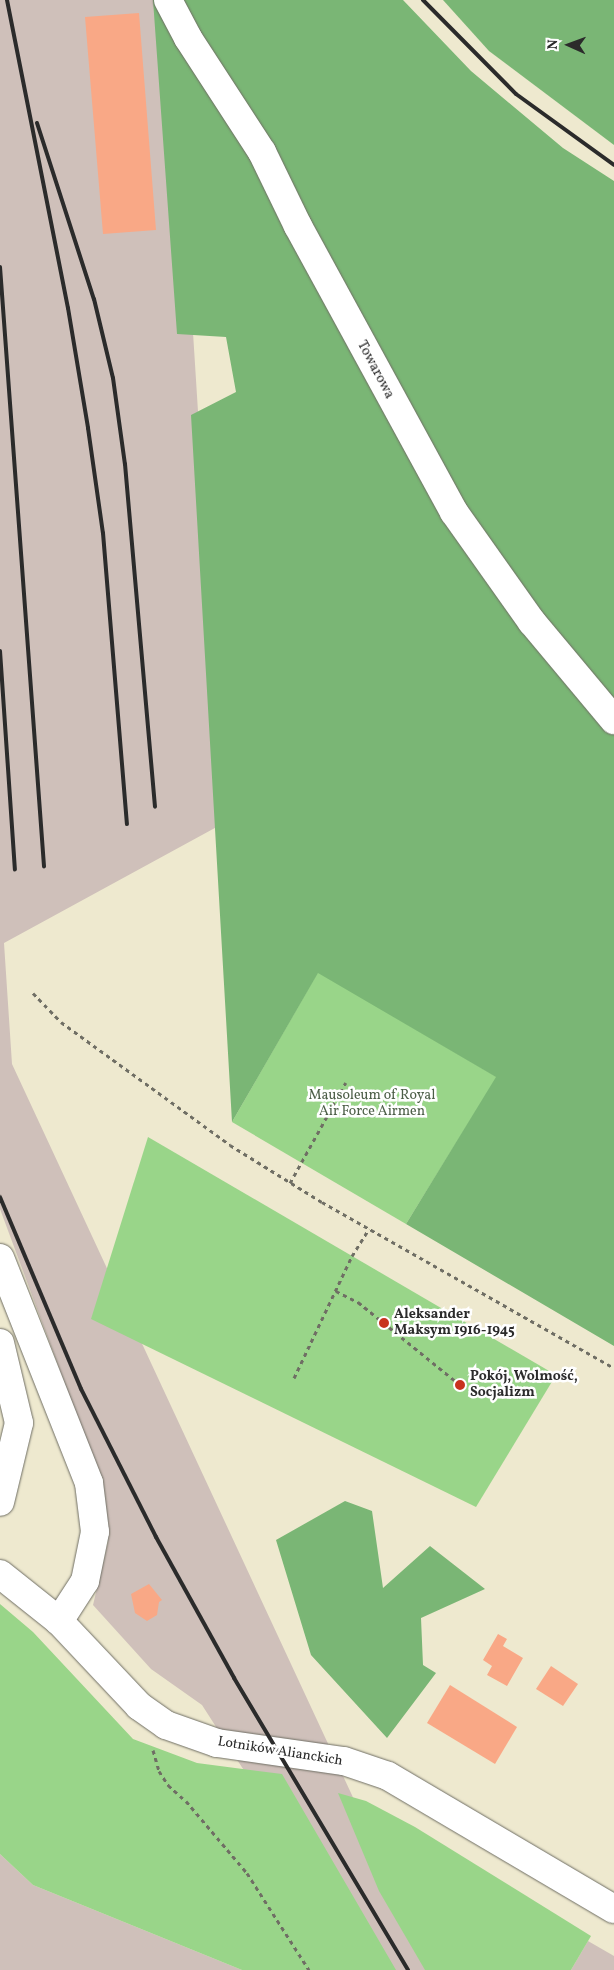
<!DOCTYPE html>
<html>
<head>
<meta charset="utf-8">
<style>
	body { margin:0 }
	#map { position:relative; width:614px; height:1970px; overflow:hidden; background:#eee9cf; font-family:Vollkorn,serif }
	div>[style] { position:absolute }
	.industrial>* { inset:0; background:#cfc0ba }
	.green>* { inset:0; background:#99d589 }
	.forest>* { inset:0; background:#7ab675 }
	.building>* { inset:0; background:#f9a886 }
	.path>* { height:3px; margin-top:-1.5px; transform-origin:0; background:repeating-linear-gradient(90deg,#6f6e64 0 4px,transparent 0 8px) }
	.roads { filter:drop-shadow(0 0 1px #6f6e64) drop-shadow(0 0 1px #6f6e64) }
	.minor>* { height:28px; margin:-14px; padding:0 14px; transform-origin:14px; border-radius:14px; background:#fff }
	.major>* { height:28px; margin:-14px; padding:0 14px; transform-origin:14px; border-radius:14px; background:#fff }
	.rail>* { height:4px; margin:-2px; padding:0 2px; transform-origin:2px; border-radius:2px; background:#2b2b2b }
	.dots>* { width:14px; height:14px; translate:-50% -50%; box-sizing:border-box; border:2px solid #fff; border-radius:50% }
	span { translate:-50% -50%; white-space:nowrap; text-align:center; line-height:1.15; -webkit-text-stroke:5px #fff; paint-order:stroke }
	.street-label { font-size:14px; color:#2b2b2b }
	.park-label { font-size:14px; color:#4c5e47 }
	.poi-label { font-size:14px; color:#2b2b2b; font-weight:700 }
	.left { translate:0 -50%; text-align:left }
	.north { position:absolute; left:544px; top:20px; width:50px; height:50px; -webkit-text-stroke:4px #fff; paint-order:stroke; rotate:272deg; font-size:14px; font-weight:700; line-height:20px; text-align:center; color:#2b2b2b }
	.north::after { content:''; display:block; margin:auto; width:18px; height:22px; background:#2b2b2b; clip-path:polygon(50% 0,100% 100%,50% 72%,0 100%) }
</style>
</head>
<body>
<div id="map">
	<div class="industrial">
		<div style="clip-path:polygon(0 0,172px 0,224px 823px,4px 943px,12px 1064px,397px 1892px,442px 1970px,372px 1970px,202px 1705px,151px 1669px,93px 1605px,108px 1542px,91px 1454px,0 1209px)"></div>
		<div style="clip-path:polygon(0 1854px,33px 1885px,242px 1970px,0 1970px)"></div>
		<div style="clip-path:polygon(588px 1941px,614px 1956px,614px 1970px,571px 1970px)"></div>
	</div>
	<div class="green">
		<div style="clip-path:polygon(318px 972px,497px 1077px,406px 1224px,232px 1122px)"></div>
		<div style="clip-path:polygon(148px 1137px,556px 1375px,476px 1507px,91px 1319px)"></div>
		<div style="clip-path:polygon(0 1604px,33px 1632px,133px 1739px,197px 1763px,282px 1774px,396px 1970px,242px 1970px,33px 1885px,0 1854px)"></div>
		<div style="clip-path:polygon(338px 1793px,366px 1801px,415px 1827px,591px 1936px,571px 1970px,425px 1970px,379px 1891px)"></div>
	</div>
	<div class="forest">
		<div style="clip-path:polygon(153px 0,403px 0,471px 71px,563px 148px,614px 181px,614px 1346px,406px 1224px,496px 1077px,318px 973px,232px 1122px,191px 415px,236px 392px,226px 337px,177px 334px)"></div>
		<div style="clip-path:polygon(443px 0,614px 0,614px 145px,489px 51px)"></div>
		<div style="clip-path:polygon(345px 1501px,372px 1511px,383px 1588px,430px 1546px,485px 1589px,421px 1618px,423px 1665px,436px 1673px,387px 1738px,311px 1655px,276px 1540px)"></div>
	</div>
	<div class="building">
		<div style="clip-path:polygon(139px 13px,156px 230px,103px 234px,85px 17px)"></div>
		<div style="clip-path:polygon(149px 1584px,162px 1600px,159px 1602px,157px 1615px,147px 1621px,135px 1613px,131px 1594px)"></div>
		<div style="clip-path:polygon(498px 1634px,507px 1639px,503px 1646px,523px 1658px,507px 1686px,487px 1675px,492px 1666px,483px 1660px)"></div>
		<div style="clip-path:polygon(551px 1666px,578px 1684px,563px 1706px,536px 1689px)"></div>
		<div style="clip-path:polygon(450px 1685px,517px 1727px,495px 1764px,427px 1723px)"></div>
	</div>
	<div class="path">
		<div style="left:33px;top:993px;width:40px;rotate:46deg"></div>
		<div style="left:61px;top:1022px;width:209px;rotate:36deg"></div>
		<div style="left:230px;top:1145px;width:108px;rotate:31.8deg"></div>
		<div style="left:322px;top:1202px;width:336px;rotate:29.6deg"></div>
		<div style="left:290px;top:1183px;width:115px;rotate:-61deg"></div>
		<div style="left:336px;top:1291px;width:25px;rotate:27deg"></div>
		<div style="left:358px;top:1302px;width:124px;rotate:39.1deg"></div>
		<div style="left:294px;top:1378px;width:135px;rotate:-64.6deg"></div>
		<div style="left:352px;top:1256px;width:32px;rotate:-58deg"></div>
		<div style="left:153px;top:1750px;width:22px;rotate:74deg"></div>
		<div style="left:159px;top:1771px;width:17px;rotate:57deg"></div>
		<div style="left:168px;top:1785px;width:24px;rotate:42deg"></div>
		<div style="left:186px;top:1801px;width:94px;rotate:49.7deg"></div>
		<div style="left:247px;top:1873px;width:115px;rotate:57.4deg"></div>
	</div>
	<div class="roads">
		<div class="minor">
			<div style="left:168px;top:0;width:43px;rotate:62.2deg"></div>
			<div style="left:188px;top:38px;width:136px;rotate:57deg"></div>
			<div style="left:262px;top:152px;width:82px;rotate:64.1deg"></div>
			<div style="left:298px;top:226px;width:326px;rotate:61.4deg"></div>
			<div style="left:454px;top:512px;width:135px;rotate:54.7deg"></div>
			<div style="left:532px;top:622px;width:128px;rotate:50.1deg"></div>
			<div style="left:0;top:1258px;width:242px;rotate:68.4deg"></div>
			<div style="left:89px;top:1483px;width:49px;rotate:83deg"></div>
			<div style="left:95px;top:1532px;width:50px;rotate:101.5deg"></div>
			<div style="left:85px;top:1581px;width:48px;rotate:123deg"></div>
			<div style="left:0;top:1343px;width:82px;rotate:76.6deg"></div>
			<div style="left:19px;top:1423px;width:81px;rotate:103.5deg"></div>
		</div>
		<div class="major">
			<div style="left:0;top:1574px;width:75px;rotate:38.5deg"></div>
			<div style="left:59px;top:1621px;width:117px;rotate:46.7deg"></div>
			<div style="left:139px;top:1706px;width:33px;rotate:35deg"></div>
			<div style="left:166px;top:1725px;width:54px;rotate:19.4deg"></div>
			<div style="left:217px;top:1743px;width:128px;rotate:8.1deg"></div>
			<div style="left:344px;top:1761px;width:46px;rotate:18.8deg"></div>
			<div style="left:388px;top:1776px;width:262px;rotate:30.5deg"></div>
		</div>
	</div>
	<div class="rail">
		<div style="left:7px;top:0;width:314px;rotate:78.8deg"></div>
		<div style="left:68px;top:308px;width:122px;rotate:80.5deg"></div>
		<div style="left:88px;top:428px;width:106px;rotate:81.9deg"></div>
		<div style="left:103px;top:533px;width:292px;rotate:85.3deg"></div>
		<div style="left:423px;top:0;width:132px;rotate:45.3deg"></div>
		<div style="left:516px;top:94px;width:121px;rotate:35.9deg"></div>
		<div style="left:37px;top:123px;width:185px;rotate:72.1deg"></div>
		<div style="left:94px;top:299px;width:81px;rotate:76.5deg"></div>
		<div style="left:113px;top:378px;width:87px;rotate:82.1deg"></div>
		<div style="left:125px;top:464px;width:344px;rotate:85deg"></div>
		<div style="left:0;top:267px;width:601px;rotate:85.8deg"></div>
		<div style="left:0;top:651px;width:219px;rotate:86.1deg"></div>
		<div style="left:0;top:1197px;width:208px;rotate:67.1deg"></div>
		<div style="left:81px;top:1389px;width:166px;rotate:63.1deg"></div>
		<div style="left:156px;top:1537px;width:161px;rotate:61deg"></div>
		<div style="left:234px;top:1678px;width:340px;rotate:59.2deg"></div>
	</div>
	<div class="dots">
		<div style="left:384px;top:1323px;background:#c8321e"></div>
		<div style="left:460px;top:1385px;background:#c8321e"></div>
	</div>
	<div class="street-label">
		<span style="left:375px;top:370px;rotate:62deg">Towarowa</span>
		<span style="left:280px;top:1752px;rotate:9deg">Lotników Alianckich</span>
	</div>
	<div class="park-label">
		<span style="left:372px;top:1104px">Mausoleum of Royal<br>Air Force Airmen</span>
	</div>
	<div class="poi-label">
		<span class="left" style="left:394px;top:1323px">Aleksander<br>Maksym 1916-1945</span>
		<span class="left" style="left:470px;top:1385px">Pokój, Wolmość,<br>Socjalizm</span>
	</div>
	<div class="north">N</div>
</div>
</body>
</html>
